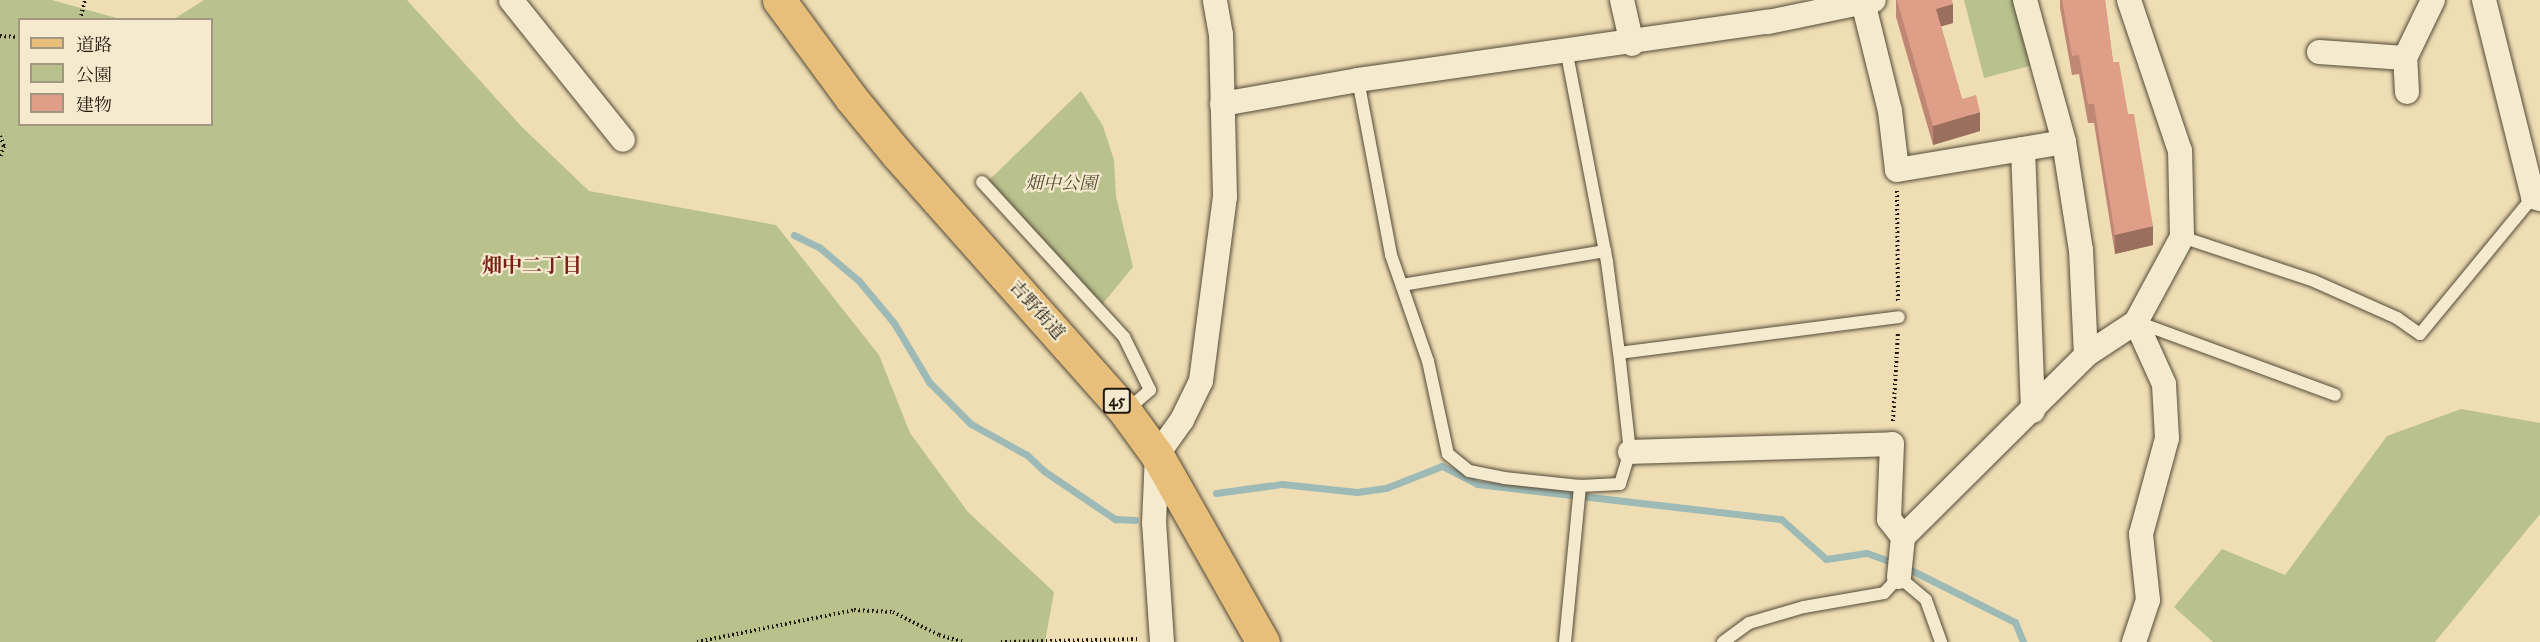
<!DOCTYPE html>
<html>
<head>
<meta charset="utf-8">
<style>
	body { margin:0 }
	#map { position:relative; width:2540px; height:642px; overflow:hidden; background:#efdeb4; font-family:"IM FELL Great Primer","Noto Serif JP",serif }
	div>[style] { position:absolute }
	.green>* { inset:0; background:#b9c18d }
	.stream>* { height:7px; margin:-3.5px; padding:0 3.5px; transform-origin:3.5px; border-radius:3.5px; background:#9dbab7 }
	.path>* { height:4px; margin-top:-2px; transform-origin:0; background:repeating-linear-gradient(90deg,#22190e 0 1.5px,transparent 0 4.5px) }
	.roads { filter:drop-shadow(0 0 2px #554a38) drop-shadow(0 0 2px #554a38) }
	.lane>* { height:12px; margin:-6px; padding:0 6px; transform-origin:6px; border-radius:6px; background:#f5eace }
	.street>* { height:24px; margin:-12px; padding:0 12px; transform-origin:12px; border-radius:12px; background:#f5eace }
	.primary>* { height:33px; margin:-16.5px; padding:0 16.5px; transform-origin:16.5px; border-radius:16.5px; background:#e8bf7a }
	.wall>* { inset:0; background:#bf8874 }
	.shaded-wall>* { inset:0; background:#9b6f5e }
	.building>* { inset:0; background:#de9e87 }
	span { translate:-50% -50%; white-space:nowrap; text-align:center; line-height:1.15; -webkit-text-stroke:4.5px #f5eace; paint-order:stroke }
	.shield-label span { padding:2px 4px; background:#f5eace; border:2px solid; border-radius:4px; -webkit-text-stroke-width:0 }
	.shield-label { font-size:16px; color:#22190e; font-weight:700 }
	.park-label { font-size:18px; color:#4f4b34; font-style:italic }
	.street-label { font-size:18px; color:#22190e }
	.neighbourhood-label { font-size:20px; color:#7a1f14; font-weight:700 }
	.legend { position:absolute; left:18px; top:18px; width:195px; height:108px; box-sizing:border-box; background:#f5eace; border:2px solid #a19681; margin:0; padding:8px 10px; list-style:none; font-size:18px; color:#22190e }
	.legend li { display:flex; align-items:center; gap:12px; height:30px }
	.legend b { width:30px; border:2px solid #a19681 }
</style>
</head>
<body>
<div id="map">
	<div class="green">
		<div style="clip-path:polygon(0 0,52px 0,120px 19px,20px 20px,20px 124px,212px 124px,212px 20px,174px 19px,204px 0,407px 0,522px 127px,589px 191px,776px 225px,879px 355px,910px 433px,968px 512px,1054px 592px,1045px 642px,0 642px)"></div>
		<div style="clip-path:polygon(1964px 0,2016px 0,2033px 65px,1984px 78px)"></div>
		<div style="clip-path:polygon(1081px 91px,1103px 126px,1114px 160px,1116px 196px,1133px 267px,1100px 307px,988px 181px)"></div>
		<div style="clip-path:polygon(2461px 409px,2540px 423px,2540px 514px,2435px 642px,2213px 642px,2174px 607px,2222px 549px,2285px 575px,2387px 436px)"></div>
	</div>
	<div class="stream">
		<div style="left:794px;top:235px;width:28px;rotate:26deg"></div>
		<div style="left:819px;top:247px;width:52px;rotate:40.4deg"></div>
		<div style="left:859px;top:281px;width:55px;rotate:50.2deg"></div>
		<div style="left:894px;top:323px;width:69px;rotate:59.3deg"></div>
		<div style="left:929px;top:382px;width:59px;rotate:45deg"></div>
		<div style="left:971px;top:424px;width:64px;rotate:29deg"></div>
		<div style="left:1027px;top:455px;width:23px;rotate:43deg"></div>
		<div style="left:1044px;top:471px;width:86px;rotate:34.1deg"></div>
		<div style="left:1115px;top:519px;width:20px;rotate:3deg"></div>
		<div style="left:1216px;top:493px;width:67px;rotate:-7.8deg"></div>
		<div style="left:1282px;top:484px;width:75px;rotate:6.1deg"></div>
		<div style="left:1357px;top:492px;width:29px;rotate:-8deg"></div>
		<div style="left:1386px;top:488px;width:60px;rotate:-21.4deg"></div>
		<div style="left:1442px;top:466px;width:39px;rotate:27deg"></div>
		<div style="left:1477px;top:484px;width:306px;rotate:6.6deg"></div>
		<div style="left:1781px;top:519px;width:60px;rotate:41.6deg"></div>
		<div style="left:1826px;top:559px;width:41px;rotate:-8.3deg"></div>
		<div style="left:1867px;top:553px;width:30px;rotate:20deg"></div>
		<div style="left:1905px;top:567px;width:123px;rotate:26.6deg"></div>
		<div style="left:2015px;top:622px;width:22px;rotate:68deg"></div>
	</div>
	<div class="path">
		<div style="left:80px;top:20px;width:21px;rotate:-76deg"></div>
		<div style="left:0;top:36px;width:20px;rotate:3deg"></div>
		<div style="left:0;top:136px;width:11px;rotate:68deg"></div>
		<div style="left:4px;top:146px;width:12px;rotate:110deg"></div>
		<div style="left:1897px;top:191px;width:110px;rotate:89.5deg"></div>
		<div style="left:1893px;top:421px;width:89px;rotate:-86.8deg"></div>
		<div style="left:697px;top:642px;width:160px;rotate:-11.5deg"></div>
		<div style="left:854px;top:610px;width:39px;rotate:3deg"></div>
		<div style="left:893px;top:612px;width:51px;rotate:26.6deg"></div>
		<div style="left:939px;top:635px;width:26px;rotate:16deg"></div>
		<div style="left:1001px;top:642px;width:139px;rotate:-1.2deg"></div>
	</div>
	<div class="roads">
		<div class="lane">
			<div style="left:1358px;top:80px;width:178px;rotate:79.3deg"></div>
			<div style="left:1391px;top:255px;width:112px;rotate:70.8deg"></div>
			<div style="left:1428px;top:361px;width:95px;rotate:77.9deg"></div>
			<div style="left:1448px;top:454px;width:27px;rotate:39deg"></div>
			<div style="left:1469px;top:471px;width:36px;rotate:11deg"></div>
			<div style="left:1504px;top:478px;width:76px;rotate:6deg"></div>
			<div style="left:1580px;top:486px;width:40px;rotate:-2.9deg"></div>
			<div style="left:1620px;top:484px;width:34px;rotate:-73deg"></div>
			<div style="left:1630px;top:452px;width:100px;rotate:-96.3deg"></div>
			<div style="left:1619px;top:353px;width:92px;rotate:-97.5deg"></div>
			<div style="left:1607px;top:262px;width:216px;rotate:-100.9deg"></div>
			<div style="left:982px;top:182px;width:210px;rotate:47.5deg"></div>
			<div style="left:1124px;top:337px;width:59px;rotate:63.9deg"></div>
			<div style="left:1150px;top:390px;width:32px;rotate:139deg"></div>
			<div style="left:2182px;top:237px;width:139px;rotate:18.4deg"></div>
			<div style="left:2314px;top:281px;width:91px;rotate:24deg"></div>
			<div style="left:2397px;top:318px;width:28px;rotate:35deg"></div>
			<div style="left:2420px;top:334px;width:178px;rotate:-50.5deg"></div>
			<div style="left:1402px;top:285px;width:206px;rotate:-9.5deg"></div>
			<div style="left:2137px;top:322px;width:211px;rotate:20.2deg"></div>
			<div style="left:1619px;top:353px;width:282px;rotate:-7.3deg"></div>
			<div style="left:1565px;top:642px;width:157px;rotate:-84.5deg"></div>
			<div style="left:1723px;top:642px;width:32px;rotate:-36deg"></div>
			<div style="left:1749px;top:623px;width:57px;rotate:-16.2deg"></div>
			<div style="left:1804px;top:607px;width:81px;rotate:-9.9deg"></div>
			<div style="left:1884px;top:593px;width:22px;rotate:-47deg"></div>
			<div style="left:1899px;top:577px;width:35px;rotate:40deg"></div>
			<div style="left:1926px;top:600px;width:45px;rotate:70.3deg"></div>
		</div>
		<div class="street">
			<div style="left:511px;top:0;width:179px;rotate:51.3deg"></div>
			<div style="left:1622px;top:0;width:45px;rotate:77.2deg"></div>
			<div style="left:2025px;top:0;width:147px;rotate:74.6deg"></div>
			<div style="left:2064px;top:142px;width:109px;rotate:81.1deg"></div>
			<div style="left:2081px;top:250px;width:105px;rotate:87.3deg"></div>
			<div style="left:2484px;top:0;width:203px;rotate:76deg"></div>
			<div style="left:2533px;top:197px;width:7px;rotate:16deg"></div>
			<div style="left:1863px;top:2px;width:112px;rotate:76.1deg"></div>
			<div style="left:1890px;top:111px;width:59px;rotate:83.2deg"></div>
			<div style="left:1897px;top:170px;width:169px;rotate:-9.5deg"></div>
			<div style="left:2319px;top:52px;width:86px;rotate:4deg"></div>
			<div style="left:2407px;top:92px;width:34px;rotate:-93deg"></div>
			<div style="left:2405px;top:58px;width:64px;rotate:-64.2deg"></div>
			<div style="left:1222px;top:104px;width:138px;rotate:-10deg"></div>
			<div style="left:1358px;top:80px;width:414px;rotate:-8.1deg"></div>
			<div style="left:1768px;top:22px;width:108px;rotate:-11.7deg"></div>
			<div style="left:2023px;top:149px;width:262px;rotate:87.8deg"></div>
			<div style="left:1630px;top:452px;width:262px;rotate:-1.7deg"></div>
			<div style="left:1892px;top:444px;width:75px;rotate:92.3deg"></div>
			<div style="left:1889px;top:519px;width:23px;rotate:52deg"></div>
			<div style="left:1899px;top:577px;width:40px;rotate:-84.3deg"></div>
			<div style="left:1903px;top:537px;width:258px;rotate:-44.8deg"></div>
			<div style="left:2086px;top:355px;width:60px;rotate:-33.4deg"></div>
			<div style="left:2136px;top:322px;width:97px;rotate:-61.6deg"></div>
			<div style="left:2182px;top:237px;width:86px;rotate:-91.3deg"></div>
			<div style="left:2180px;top:151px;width:159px;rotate:-108.7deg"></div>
			<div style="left:1162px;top:642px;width:119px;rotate:-93.8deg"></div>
			<div style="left:1154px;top:523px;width:68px;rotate:-87.5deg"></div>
			<div style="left:1157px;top:455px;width:43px;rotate:-54.5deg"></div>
			<div style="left:1182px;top:420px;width:43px;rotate:-64deg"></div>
			<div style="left:1201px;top:381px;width:186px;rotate:-82.6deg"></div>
			<div style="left:1225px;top:197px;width:162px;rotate:-91.4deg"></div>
			<div style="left:1221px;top:35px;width:36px;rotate:-100deg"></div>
			<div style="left:2134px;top:642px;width:44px;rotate:-71.6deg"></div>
			<div style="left:2148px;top:600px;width:66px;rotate:-96.1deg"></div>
			<div style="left:2141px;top:534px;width:99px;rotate:-74.8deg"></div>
			<div style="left:2167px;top:438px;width:54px;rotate:-93.2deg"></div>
			<div style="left:2164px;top:384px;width:68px;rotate:-114.3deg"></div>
		</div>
		<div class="primary">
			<div style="left:779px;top:0;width:122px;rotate:53.7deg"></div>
			<div style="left:851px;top:98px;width:72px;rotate:50.6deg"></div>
			<div style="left:897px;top:154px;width:339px;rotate:48.4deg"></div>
			<div style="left:1122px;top:407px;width:59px;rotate:53.9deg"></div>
			<div style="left:1157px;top:455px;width:215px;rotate:60.5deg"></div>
		</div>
	</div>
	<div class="wall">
		<div style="clip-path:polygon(1896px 0,1952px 0,1953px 23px,1941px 26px,1962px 99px,1980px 131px,1933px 145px,1896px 17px)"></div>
		<div style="clip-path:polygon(2060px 0,2105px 0,2113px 62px,2128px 114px,2153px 245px,2115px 254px,2094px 123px,2088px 123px,2079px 74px,2072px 75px,2060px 8px)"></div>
	</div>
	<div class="shaded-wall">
		<div style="clip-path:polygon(1953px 4px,1953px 23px,1936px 28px,1936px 9px)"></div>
		<div style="clip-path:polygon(1980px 112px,1980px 131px,1933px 145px,1933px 126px)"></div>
		<div style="clip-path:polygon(2153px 226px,2153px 245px,2115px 254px,2115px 235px)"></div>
	</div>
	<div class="building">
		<div style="clip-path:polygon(1897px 0,1952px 0,1953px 4px,1936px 9px,1962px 99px,1976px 95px,1980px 112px,1933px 126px)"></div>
		<div style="clip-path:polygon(2062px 0,2105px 0,2113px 62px,2119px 62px,2128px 114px,2134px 114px,2153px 226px,2115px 235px,2094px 104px,2088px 104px,2079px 55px,2072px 56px)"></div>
	</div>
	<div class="shield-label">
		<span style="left:1117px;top:401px">45</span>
	</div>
	<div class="park-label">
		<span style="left:1061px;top:183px">畑中公園</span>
	</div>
	<div class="street-label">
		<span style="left:1037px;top:310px;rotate:48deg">吉野街道</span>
	</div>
	<div class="neighbourhood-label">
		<span style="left:532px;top:265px">畑中二丁目</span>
	</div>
	<ul class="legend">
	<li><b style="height:8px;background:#e8bf7a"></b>道路</li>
	<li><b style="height:16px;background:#b9c18d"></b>公園</li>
	<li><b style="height:16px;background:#de9e87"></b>建物</li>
	</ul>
</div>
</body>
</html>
